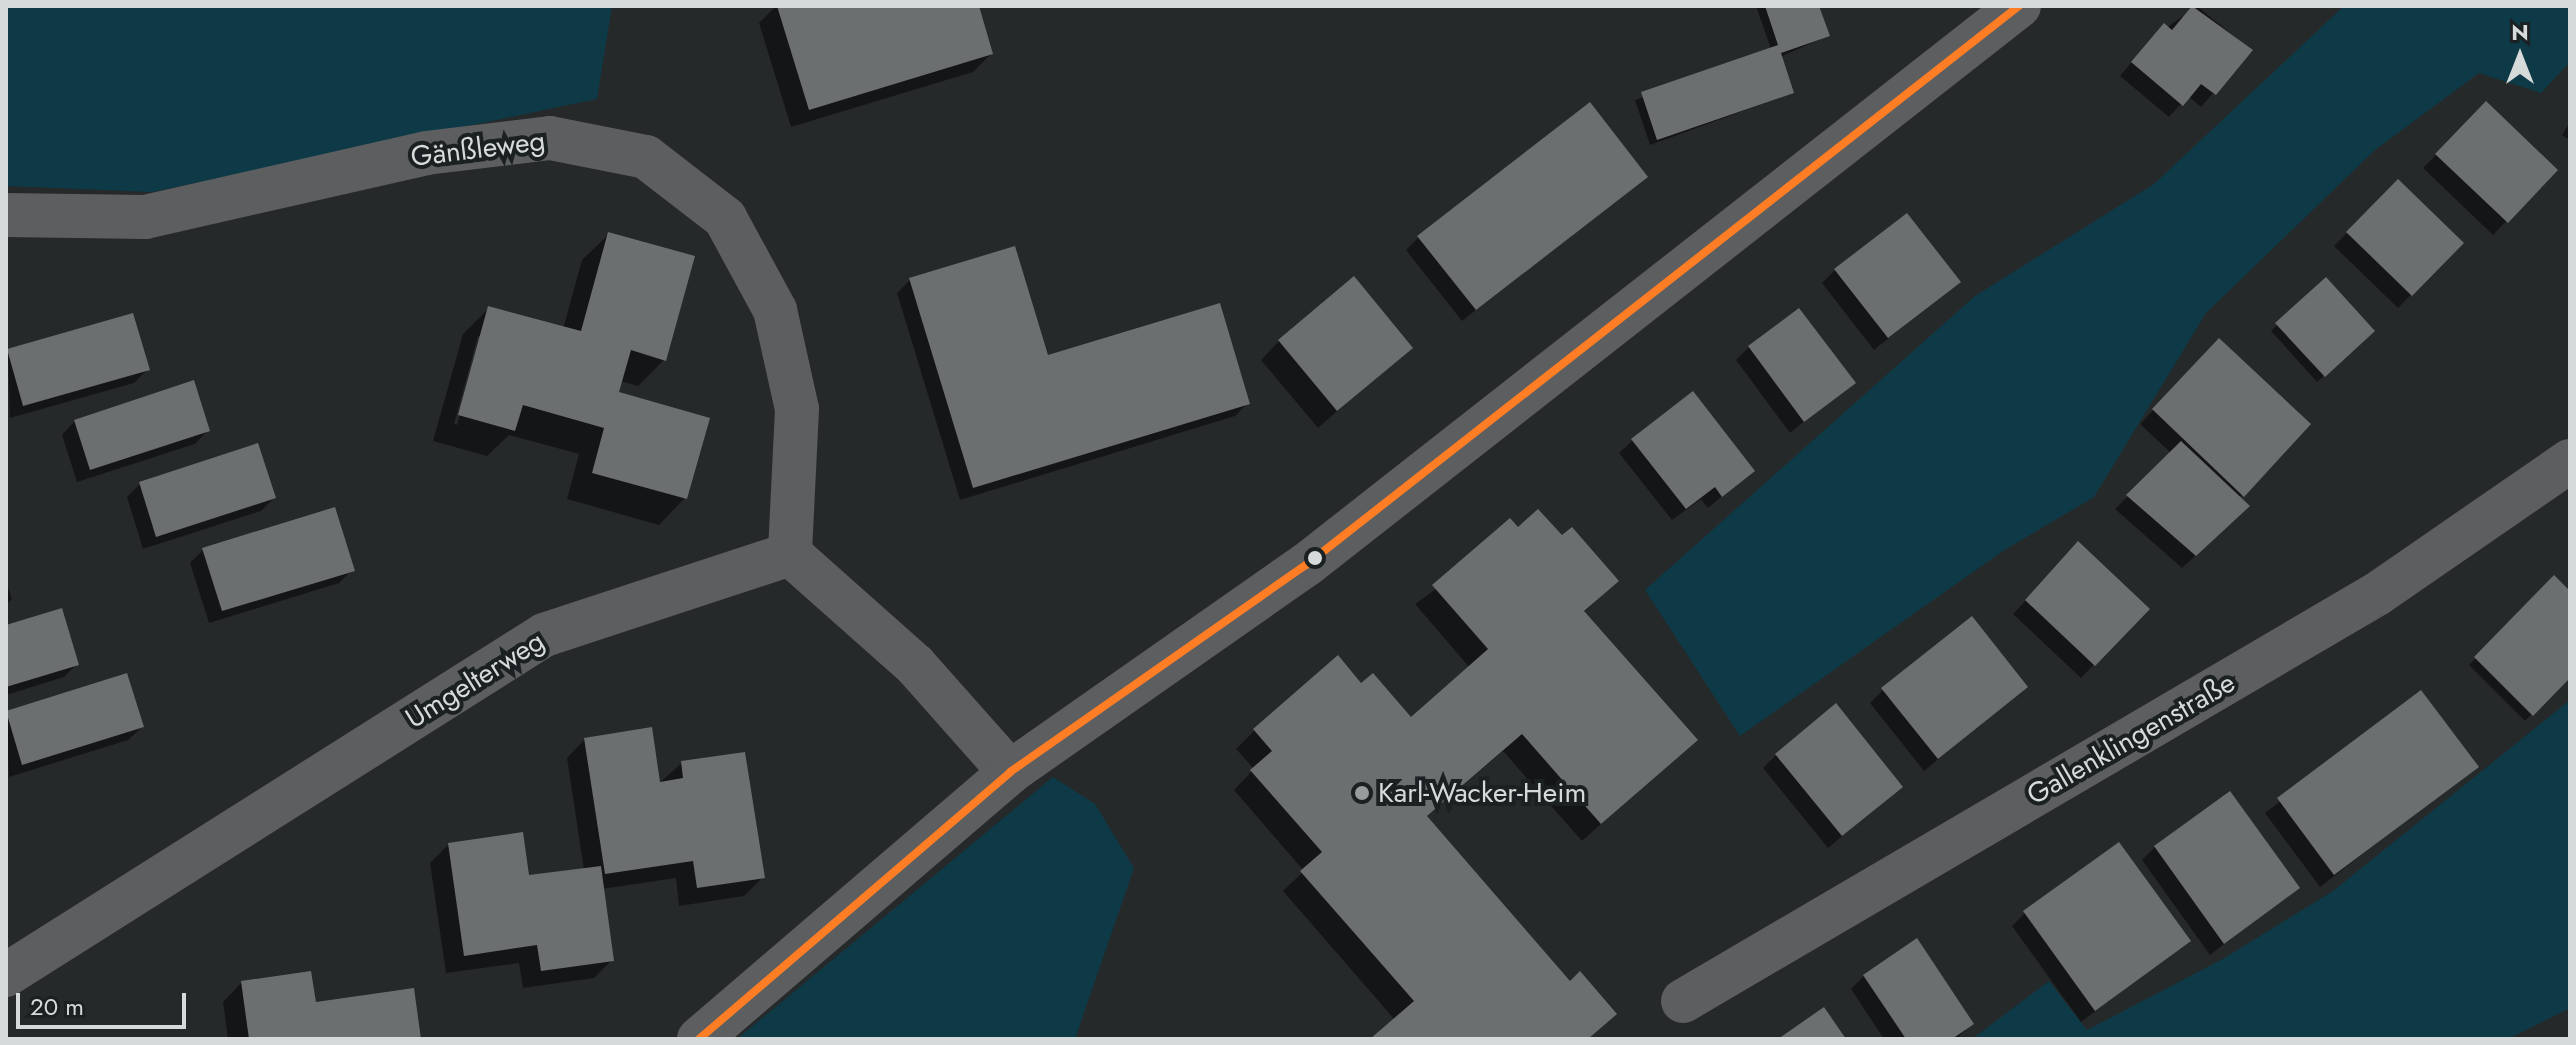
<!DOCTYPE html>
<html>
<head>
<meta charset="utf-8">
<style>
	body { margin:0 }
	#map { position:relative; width:2576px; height:1045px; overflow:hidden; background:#26292a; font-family:Jost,sans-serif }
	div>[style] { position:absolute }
	.green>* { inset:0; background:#0e3a47 }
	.shadow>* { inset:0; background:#0007 }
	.building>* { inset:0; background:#6c6f70 }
	.minor>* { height:44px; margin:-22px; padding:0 22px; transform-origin:22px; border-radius:22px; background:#5c5e5f }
	.bus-1>* { height:8px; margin:-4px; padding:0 4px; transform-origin:4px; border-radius:4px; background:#ff7d24 }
	.dots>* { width:22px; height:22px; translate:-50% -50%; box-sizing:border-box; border:4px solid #1b2022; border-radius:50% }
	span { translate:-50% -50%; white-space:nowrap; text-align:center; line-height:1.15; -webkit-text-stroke:8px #1b2022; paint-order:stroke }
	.street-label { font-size:28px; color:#d6dadb }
	.poi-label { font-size:28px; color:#d6dadb }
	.left { translate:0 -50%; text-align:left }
	.frame { position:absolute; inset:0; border:8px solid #d6dadb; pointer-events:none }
	.north { position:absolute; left:2480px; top:16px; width:80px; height:80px; -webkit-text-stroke:6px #1b2022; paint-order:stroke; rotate:0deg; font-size:22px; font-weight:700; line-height:32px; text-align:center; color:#d6dadb }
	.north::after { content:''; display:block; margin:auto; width:28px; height:36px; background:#d6dadb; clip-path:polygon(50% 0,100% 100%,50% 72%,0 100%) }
	.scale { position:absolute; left:16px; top:993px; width:170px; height:36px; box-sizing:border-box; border:4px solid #d6dadb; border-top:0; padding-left:10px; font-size:24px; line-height:28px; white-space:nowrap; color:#d6dadb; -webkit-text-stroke:6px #1b2022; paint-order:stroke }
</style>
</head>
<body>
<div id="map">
	<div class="green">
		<div style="clip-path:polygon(6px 6px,612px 6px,597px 99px,152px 192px,6px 186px)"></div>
		<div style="clip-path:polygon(2344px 6px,2570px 6px,2570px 62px,2541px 93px,2479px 73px,2375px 150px,2206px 313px,2094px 497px,2003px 551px,1740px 736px,1645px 590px,1975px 296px,2154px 184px)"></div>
		<div style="clip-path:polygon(2570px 700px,2570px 1008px,2508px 1039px,1972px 1039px,2049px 981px,2087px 1030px,2221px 960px,2333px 891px)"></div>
		<div style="clip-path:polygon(1053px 777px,1095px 804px,1134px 868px,1075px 1039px,737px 1039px)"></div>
	</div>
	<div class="shadow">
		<div style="clip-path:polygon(776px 6px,977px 6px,991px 54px,973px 72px,791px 127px,759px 23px)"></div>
		<div style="clip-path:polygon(1756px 6px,1817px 6px,1828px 36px,1780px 57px,1792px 93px,1650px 145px,1635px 100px,1771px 49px)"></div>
		<div style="clip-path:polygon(2197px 6px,2251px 50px,2201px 107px,2188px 96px,2169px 117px,2120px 76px,2151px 39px)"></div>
		<div style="clip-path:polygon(2486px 104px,2555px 170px,2493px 235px,2423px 168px)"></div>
		<div style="clip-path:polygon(2570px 122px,2570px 140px,2562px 135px)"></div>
		<div style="clip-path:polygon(1646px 177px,1462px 321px,1406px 250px,1419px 237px)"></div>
		<div style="clip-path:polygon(2398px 181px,2461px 243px,2398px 308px,2334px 246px)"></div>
		<div style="clip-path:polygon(evenodd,609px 234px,664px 360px,638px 386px,620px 381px,617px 394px,685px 498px,659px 525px,567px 499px,579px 454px,509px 435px,487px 456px,433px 441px,463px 334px,489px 308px,563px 329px,582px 260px,609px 234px,478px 336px,482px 336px,457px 425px,454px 424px,478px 336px)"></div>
		<div style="clip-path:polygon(1835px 270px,1958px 282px,1874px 350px,1822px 283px)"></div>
		<div style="clip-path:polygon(910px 280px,1047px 358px,1248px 403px,1235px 416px,960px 500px,897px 293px)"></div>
		<div style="clip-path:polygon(2325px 280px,2372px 331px,2317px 382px,2271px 331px)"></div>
		<div style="clip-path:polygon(132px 316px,147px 370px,134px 383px,10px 418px,8px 351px)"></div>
		<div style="clip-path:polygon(1279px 341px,1410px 347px,1318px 428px,1261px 360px)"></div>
		<div style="clip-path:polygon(1749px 347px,1853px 382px,1790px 433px,1736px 360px)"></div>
		<div style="clip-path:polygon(2206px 354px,2308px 425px,2239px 498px,2235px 519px,2182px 568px,2115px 509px,2171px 453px,2140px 424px)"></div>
		<div style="clip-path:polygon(75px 421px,208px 430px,195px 444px,77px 482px,62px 435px)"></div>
		<div style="clip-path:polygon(1633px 440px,1752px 471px,1708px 508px,1701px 499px,1672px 520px,1619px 453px)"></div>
		<div style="clip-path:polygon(140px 484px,274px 498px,261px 511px,143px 549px,127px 497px)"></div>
		<div style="clip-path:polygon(1518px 530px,1561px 538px,1617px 581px,1583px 613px,1695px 740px,1582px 841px,1503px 751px,1425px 818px,1570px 983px,1615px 1014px,1596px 1032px,1588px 1039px,1373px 1039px,1395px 1020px,1283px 891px,1304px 871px,1234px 790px,1254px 769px,1236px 749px,1254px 731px,1361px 685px,1411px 720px,1470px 668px,1415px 604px)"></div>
		<div style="clip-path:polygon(203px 550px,352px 570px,339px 583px,209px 623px,190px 563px)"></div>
		<div style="clip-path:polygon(2066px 557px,2147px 609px,2081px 678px,2013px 614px)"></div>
		<div style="clip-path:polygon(2554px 578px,2570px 594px,2570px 675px,2525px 721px,2469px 665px)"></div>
		<div style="clip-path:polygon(6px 582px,12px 599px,6px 605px)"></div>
		<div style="clip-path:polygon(6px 627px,77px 664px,64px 677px,6px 695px)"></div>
		<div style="clip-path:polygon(126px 676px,142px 727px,128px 740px,9px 777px,6px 713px)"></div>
		<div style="clip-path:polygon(2026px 687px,1924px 771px,1870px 703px,1883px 690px)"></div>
		<div style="clip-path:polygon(2421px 693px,2476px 767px,2320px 887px,2265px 813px)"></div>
		<div style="clip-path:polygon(585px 739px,658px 784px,682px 763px,763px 877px,744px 896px,679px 906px,676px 878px,602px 889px,612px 960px,594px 978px,523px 988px,519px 963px,446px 973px,430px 863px,448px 845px,527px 877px,584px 870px,567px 758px)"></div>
		<div style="clip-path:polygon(1776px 755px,1900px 787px,1828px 848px,1763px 768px)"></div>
		<div style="clip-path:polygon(2155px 847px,2297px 888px,2210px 955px,2142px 860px)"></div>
		<div style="clip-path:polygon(2025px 913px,2189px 940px,2081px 1022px,2012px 926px)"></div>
		<div style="clip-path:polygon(1864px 976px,1972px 1024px,1956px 1039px,1884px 1039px,1851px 989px)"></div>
		<div style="clip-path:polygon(241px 983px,314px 1005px,419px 1039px,228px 1039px,223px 1002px)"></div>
	</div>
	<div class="building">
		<div style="clip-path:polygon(777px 6px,979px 6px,993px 54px,809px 110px)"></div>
		<div style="clip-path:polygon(1765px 6px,1819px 6px,1830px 36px,1781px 53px,1794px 93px,1657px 140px,1641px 92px,1778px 45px)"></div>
		<div style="clip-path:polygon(2192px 6px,2253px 50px,2216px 95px,2201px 84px,2183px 106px,2131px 62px,2164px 23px,2172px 30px)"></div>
		<div style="clip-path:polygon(2486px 101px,2558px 170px,2508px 223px,2435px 154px)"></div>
		<div style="clip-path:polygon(1590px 102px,1648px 177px,1476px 310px,1417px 236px)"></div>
		<div style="clip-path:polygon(2398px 179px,2464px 243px,2412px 296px,2346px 232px)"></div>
		<div style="clip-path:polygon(1907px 213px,1961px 282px,1888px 338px,1834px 269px)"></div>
		<div style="clip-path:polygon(608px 232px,695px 256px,666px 361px,631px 350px,619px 392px,710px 418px,687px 499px,592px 473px,604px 428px,523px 405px,515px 431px,458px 415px,488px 306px,581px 331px)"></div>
		<div style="clip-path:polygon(1015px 246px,1048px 355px,1220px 303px,1250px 404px,973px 488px,909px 278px)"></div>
		<div style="clip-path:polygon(1354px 276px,1413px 348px,1337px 411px,1278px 340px)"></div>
		<div style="clip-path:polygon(2326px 277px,2375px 331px,2325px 377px,2275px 323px)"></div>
		<div style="clip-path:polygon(1799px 308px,1856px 383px,1804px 422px,1748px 346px)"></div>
		<div style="clip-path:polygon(133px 313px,150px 370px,23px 406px,7px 349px)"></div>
		<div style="clip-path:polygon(2219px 338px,2311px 424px,2244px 497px,2152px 409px)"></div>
		<div style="clip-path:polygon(194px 380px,210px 431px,90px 470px,74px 420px)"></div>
		<div style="clip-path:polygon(1693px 391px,1755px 471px,1722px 497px,1715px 487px,1686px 509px,1631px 439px)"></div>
		<div style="clip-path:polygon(2181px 441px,2250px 506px,2196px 556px,2126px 495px)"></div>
		<div style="clip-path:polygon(258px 443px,276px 498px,156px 537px,139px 482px)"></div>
		<div style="clip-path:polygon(335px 507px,355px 571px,222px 611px,202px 548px)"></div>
		<div style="clip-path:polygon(1538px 509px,1562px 535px,1572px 527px,1619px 581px,1584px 611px,1698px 740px,1601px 824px,1522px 734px,1427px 816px,1570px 981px,1580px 971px,1617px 1014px,1588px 1039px,1370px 1039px,1414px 1001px,1300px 871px,1322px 852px,1250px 770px,1272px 751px,1253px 729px,1338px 655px,1361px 683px,1373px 673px,1411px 717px,1488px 649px,1432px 585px,1510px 518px,1518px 527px)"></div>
		<div style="clip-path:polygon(2078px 541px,2150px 609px,2095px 666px,2025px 600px)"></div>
		<div style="clip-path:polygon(2554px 575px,2570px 591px,2570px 678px,2533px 716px,2474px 657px)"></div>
		<div style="clip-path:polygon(62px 608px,79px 665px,6px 687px,6px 625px)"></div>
		<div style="clip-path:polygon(1972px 616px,2028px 687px,1938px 759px,1881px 688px)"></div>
		<div style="clip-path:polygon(127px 673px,144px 727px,22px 765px,6px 711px)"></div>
		<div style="clip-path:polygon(2421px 690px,2479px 767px,2334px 875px,2277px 798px)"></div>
		<div style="clip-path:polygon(1836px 703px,1903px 787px,1842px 836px,1775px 754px)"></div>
		<div style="clip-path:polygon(652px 727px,660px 782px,683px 778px,681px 761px,745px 752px,765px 878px,697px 888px,693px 861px,605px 874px,584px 738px)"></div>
		<div style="clip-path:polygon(2230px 791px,2300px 888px,2224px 944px,2154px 846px)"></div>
		<div style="clip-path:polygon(523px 832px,529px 875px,601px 866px,614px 961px,541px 971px,537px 945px,464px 956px,448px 843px)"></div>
		<div style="clip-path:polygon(2119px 842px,2191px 941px,2095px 1011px,2023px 911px)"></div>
		<div style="clip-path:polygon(1917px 938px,1974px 1024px,1952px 1039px,1906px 1039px,1863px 975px)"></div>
		<div style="clip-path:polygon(311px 971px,316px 1002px,414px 988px,421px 1039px,249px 1039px,241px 981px)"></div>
		<div style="clip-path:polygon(1824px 1007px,1846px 1039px,1778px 1039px)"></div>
	</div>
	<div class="minor">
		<div style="left:6px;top:215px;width:139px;rotate:0.8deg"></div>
		<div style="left:145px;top:217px;width:288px;rotate:-12.8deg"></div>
		<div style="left:426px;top:153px;width:125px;rotate:-6.9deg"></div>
		<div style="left:550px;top:138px;width:98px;rotate:11.2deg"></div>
		<div style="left:646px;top:157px;width:100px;rotate:37.7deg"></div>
		<div style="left:725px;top:218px;width:105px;rotate:61.5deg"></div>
		<div style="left:775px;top:310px;width:101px;rotate:77.5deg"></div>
		<div style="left:797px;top:409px;width:145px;rotate:92.8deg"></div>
		<div style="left:790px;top:554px;width:167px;rotate:41.6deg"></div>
		<div style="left:915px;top:665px;width:143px;rotate:48.4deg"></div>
		<div style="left:6px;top:975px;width:636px;rotate:-32.29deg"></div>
		<div style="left:544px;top:635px;width:259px;rotate:-18.2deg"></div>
		<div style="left:1683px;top:1001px;width:805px;rotate:-30.39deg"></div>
		<div style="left:2377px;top:594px;width:234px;rotate:-34.6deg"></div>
		<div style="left:699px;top:1039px;width:410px;rotate:-40.6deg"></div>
		<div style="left:1010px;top:772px;width:361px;rotate:-35deg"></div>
		<div style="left:1306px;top:565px;width:906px;rotate:-38.1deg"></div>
	</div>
	<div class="bus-1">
		<div style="left:699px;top:1039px;width:410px;rotate:-40.6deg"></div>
		<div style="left:1010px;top:772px;width:361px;rotate:-35deg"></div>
		<div style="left:1306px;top:565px;width:906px;rotate:-38.1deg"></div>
	</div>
	<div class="dots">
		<div style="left:1315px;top:558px;background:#d6dadb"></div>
		<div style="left:1362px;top:793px;background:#989c9d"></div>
	</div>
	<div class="street-label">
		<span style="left:478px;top:149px;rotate:-7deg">Gänßleweg</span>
		<span style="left:475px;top:680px;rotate:-32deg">Umgelterweg</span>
		<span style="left:2131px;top:739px;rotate:-30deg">Gallenklingenstraße</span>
	</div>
	<div class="poi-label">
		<span class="left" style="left:1378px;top:793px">Karl-Wacker-Heim</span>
	</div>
	<div class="frame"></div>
	<div class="north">N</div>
	<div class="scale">20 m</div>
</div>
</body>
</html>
